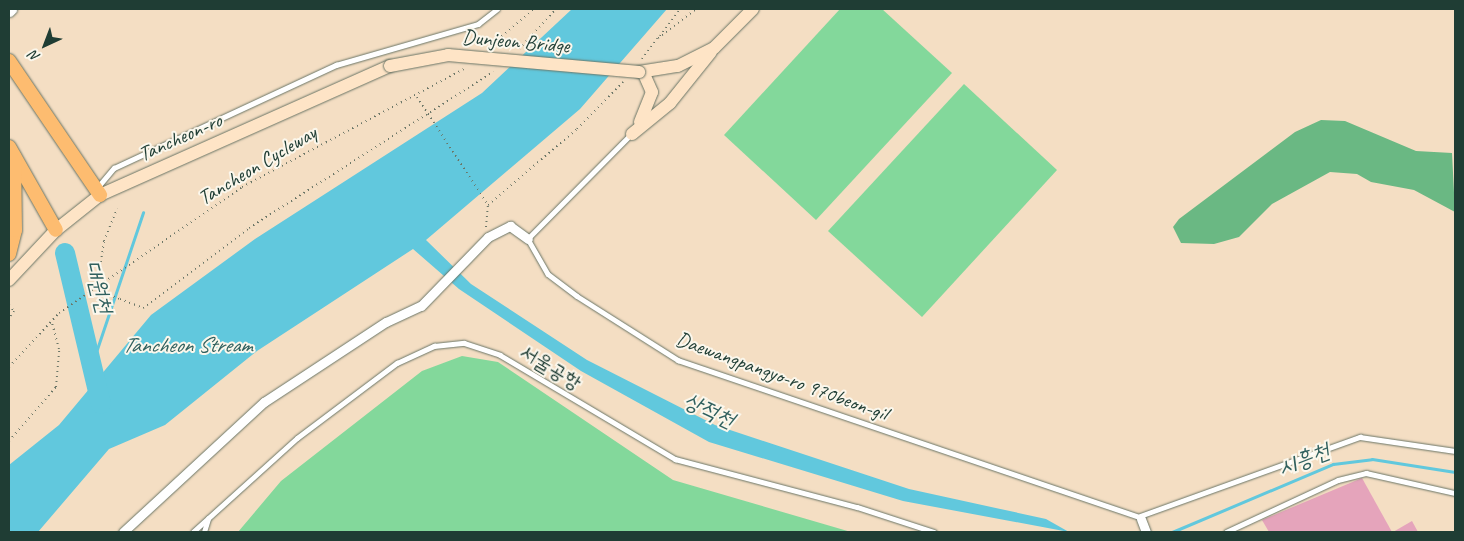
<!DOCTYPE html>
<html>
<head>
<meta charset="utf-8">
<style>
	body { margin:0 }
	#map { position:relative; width:1464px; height:541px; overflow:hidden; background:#f4dec3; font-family:Caveat,"Poor Story",sans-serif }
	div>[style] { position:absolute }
	.green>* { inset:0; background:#83d89b }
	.forest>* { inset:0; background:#6ab883 }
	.water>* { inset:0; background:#61c8dd }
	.stream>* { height:3px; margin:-1.5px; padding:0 1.5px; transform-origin:1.5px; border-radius:1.5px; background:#61c8dd }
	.river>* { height:20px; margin:-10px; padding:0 10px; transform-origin:10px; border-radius:10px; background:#61c8dd }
	.building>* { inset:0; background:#e5a4bb }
	.path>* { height:2px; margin-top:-1px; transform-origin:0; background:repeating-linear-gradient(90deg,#6a7566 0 1px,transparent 0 5px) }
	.roads { filter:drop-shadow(0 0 1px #6a7566) drop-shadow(0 0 1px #6a7566) }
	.service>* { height:4.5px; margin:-2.25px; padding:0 2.25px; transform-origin:2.25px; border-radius:2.25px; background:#fff }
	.minor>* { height:9px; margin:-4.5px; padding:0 4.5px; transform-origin:4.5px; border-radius:4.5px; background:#fff }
	.tertiary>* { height:11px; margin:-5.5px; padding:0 5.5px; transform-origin:5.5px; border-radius:5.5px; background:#fff }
	.secondary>* { height:12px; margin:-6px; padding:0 6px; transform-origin:6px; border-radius:6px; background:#fee4c6 }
	.primary>* { height:14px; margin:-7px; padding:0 7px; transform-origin:7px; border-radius:7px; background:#fdbc70 }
	.path-bridge>* { height:2px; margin-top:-1px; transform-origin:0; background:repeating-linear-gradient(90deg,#6a7566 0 1px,transparent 0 5px) }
	.bridges { filter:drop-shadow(0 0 1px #6a7566) drop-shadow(0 0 1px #6a7566) }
	.secondary-bridge>* { height:12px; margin:-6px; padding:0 6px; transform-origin:6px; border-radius:6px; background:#fee4c6 }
	span { translate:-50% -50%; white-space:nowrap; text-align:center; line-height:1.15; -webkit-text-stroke:4px #fbf7ec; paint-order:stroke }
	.street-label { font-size:21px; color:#1f3d34 }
	.water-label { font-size:22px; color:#30605e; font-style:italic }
	.frame { position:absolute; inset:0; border:10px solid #1f3d34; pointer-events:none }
	.north { position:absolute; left:20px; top:20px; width:50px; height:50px; -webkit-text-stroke:4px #fbf7ec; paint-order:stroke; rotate:223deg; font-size:14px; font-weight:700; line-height:20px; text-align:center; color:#1f3d34 }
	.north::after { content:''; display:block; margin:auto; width:18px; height:22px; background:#1f3d34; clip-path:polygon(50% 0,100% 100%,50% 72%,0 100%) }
</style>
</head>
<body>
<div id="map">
	<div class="green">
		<div style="clip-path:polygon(840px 9px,882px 9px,952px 73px,816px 220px,724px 135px)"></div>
		<div style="clip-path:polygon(964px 84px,1057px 170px,922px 317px,828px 231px)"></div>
		<div style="clip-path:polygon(462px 356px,498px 362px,673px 480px,851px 532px,238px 532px,281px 481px,422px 371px)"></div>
	</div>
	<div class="forest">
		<div style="clip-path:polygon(1321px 120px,1345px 121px,1416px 151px,1452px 153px,1455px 212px,1414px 190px,1371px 182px,1357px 174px,1330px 172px,1272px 204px,1239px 237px,1214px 244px,1181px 243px,1173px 227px,1179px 219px,1295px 132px)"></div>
	</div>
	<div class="water">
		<div style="clip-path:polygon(572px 9px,667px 9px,580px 109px,426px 240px,471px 284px,587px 360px,715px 425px,909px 489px,1046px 519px,1069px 532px,903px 501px,709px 442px,581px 371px,459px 289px,413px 249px,257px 351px,165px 425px,109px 449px,38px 532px,9px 532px,9px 465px,59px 425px,151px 315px,255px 239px,482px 93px)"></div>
	</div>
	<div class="stream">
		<div style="left:93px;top:361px;width:157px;rotate:-71.4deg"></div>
		<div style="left:1172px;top:532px;width:175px;rotate:-22.9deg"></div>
		<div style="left:1333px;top:464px;width:39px;rotate:-7deg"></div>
		<div style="left:1372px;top:459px;width:84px;rotate:8.9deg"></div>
	</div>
	<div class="river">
		<div style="left:65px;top:253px;width:155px;rotate:76.6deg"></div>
	</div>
	<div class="building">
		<div style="clip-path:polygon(1362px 478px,1392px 532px,1269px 532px,1262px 520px)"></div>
		<div style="clip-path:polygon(1412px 521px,1418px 532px,1393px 532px)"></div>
	</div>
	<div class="path">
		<div style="left:660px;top:36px;width:34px;rotate:-53deg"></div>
		<div style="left:490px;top:46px;width:57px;rotate:-40.1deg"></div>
		<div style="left:519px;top:49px;width:54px;rotate:-47.2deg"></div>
		<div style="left:642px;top:59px;width:26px;rotate:-53deg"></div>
		<div style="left:658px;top:38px;width:48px;rotate:-37.3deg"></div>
		<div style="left:417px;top:97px;width:129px;rotate:56.7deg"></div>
		<div style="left:488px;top:205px;width:117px;rotate:-40.5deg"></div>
		<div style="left:577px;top:129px;width:66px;rotate:-45.6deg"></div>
		<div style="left:486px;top:227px;width:22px;rotate:-85deg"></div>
		<div style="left:97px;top:287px;width:47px;rotate:-81.3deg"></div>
		<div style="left:104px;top:241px;width:35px;rotate:-68deg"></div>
		<div style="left:97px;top:287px;width:14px;rotate:34deg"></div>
		<div style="left:120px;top:299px;width:25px;rotate:21deg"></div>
		<div style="left:143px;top:308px;width:133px;rotate:-37deg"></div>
		<div style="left:249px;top:228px;width:290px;rotate:-32.6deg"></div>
		<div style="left:9px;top:305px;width:8px;rotate:50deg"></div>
		<div style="left:14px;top:311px;width:9px;rotate:126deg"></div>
		<div style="left:9px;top:367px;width:74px;rotate:-47.2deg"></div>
		<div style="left:59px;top:313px;width:222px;rotate:-34.5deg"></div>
		<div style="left:242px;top:187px;width:251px;rotate:-28deg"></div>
		<div style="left:9px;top:441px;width:72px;rotate:-49deg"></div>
		<div style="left:56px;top:387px;width:38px;rotate:-85deg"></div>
		<div style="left:59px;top:349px;width:28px;rotate:-105deg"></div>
	</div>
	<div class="roads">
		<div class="service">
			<div style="left:631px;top:135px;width:146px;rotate:134.7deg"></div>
			<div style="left:528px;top:239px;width:40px;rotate:60.3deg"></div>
			<div style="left:548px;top:274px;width:36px;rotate:37deg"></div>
			<div style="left:577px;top:296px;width:120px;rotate:32.4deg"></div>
			<div style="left:678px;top:360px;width:489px;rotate:18.8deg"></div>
			<div style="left:97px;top:188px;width:26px;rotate:-50deg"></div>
			<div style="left:114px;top:168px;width:245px;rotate:-24.9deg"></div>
			<div style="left:336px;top:65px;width:148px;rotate:-16.1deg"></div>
			<div style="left:478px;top:24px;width:24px;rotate:-38deg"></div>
			<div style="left:1140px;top:516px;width:234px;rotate:-19.8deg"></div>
			<div style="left:1360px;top:437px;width:96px;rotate:8.4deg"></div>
			<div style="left:193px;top:532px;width:140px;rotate:-42.1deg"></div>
			<div style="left:297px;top:438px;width:125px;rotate:-36.9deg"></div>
			<div style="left:397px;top:363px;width:41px;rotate:-24.7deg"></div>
			<div style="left:434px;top:346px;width:30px;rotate:-6deg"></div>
			<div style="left:464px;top:343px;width:38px;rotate:18deg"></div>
			<div style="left:500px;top:355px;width:204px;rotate:30.7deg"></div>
			<div style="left:675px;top:459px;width:188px;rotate:14.8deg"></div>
			<div style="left:857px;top:507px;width:81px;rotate:18deg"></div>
			<div style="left:204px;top:532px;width:14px;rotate:-73deg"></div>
			<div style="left:1226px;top:532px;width:123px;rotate:-24.9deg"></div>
			<div style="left:1338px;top:480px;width:29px;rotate:-14deg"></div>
			<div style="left:1366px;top:473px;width:91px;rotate:12.7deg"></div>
		</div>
		<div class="minor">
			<div style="left:1141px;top:519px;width:14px;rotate:69deg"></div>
			<div style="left:123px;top:532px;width:192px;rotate:-42.7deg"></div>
			<div style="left:264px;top:402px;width:146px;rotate:-33.3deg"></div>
			<div style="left:386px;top:322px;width:38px;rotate:-25deg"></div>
			<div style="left:421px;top:306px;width:96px;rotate:-45.8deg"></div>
			<div style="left:488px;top:237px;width:25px;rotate:-27deg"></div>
			<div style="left:510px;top:226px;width:22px;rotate:36deg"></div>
		</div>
		<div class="tertiary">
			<div style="left:9px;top:11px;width:3px;rotate:-45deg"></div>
		</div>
		<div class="secondary">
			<div style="left:639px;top:72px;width:39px;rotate:-9deg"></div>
			<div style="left:678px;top:66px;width:40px;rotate:-26.6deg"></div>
			<div style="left:714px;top:48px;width:55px;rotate:-45deg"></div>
			<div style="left:640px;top:122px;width:32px;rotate:-68deg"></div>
			<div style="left:652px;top:92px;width:22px;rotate:-114deg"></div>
			<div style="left:632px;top:134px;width:49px;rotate:-39.2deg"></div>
			<div style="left:670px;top:103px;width:65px;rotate:-51.2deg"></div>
			<div style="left:9px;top:280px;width:69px;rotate:-46.8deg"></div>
			<div style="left:56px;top:230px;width:56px;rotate:-38.5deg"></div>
			<div style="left:100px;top:195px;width:317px;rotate:-24deg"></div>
		</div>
		<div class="primary">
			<div style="left:9px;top:61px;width:162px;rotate:55.8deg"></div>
			<div style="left:9px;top:147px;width:95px;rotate:60.5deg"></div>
			<div style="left:9px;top:254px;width:25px;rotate:-76deg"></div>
			<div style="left:15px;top:230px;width:74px;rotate:-90.8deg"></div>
		</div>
	</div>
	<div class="path-bridge">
		<div style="left:109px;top:295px;width:12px;rotate:20deg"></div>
	</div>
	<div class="bridges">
		<div class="secondary-bridge">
			<div style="left:390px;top:66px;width:59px;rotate:-10.7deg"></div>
			<div style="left:448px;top:55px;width:192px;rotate:5.1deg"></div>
		</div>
	</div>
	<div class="street-label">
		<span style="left:516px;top:41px;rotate:5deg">Dunjeon Bridge</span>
		<span style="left:180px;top:137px;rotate:-24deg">Tancheon-ro</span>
		<span style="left:257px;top:165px;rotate:-31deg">Tancheon Cycleway</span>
		<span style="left:551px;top:367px;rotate:31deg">서울공항</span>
		<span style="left:782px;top:376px;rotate:20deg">Daewangpangyo-ro 970beon-gil</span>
	</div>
	<div class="water-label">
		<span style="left:98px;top:287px;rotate:76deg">대원천</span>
		<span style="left:187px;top:346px">Tancheon Stream</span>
		<span style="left:709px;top:411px;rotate:25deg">상적천</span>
		<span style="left:1304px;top:460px;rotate:-21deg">시흥천</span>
	</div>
	<div class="frame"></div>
	<div class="north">N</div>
</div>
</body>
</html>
